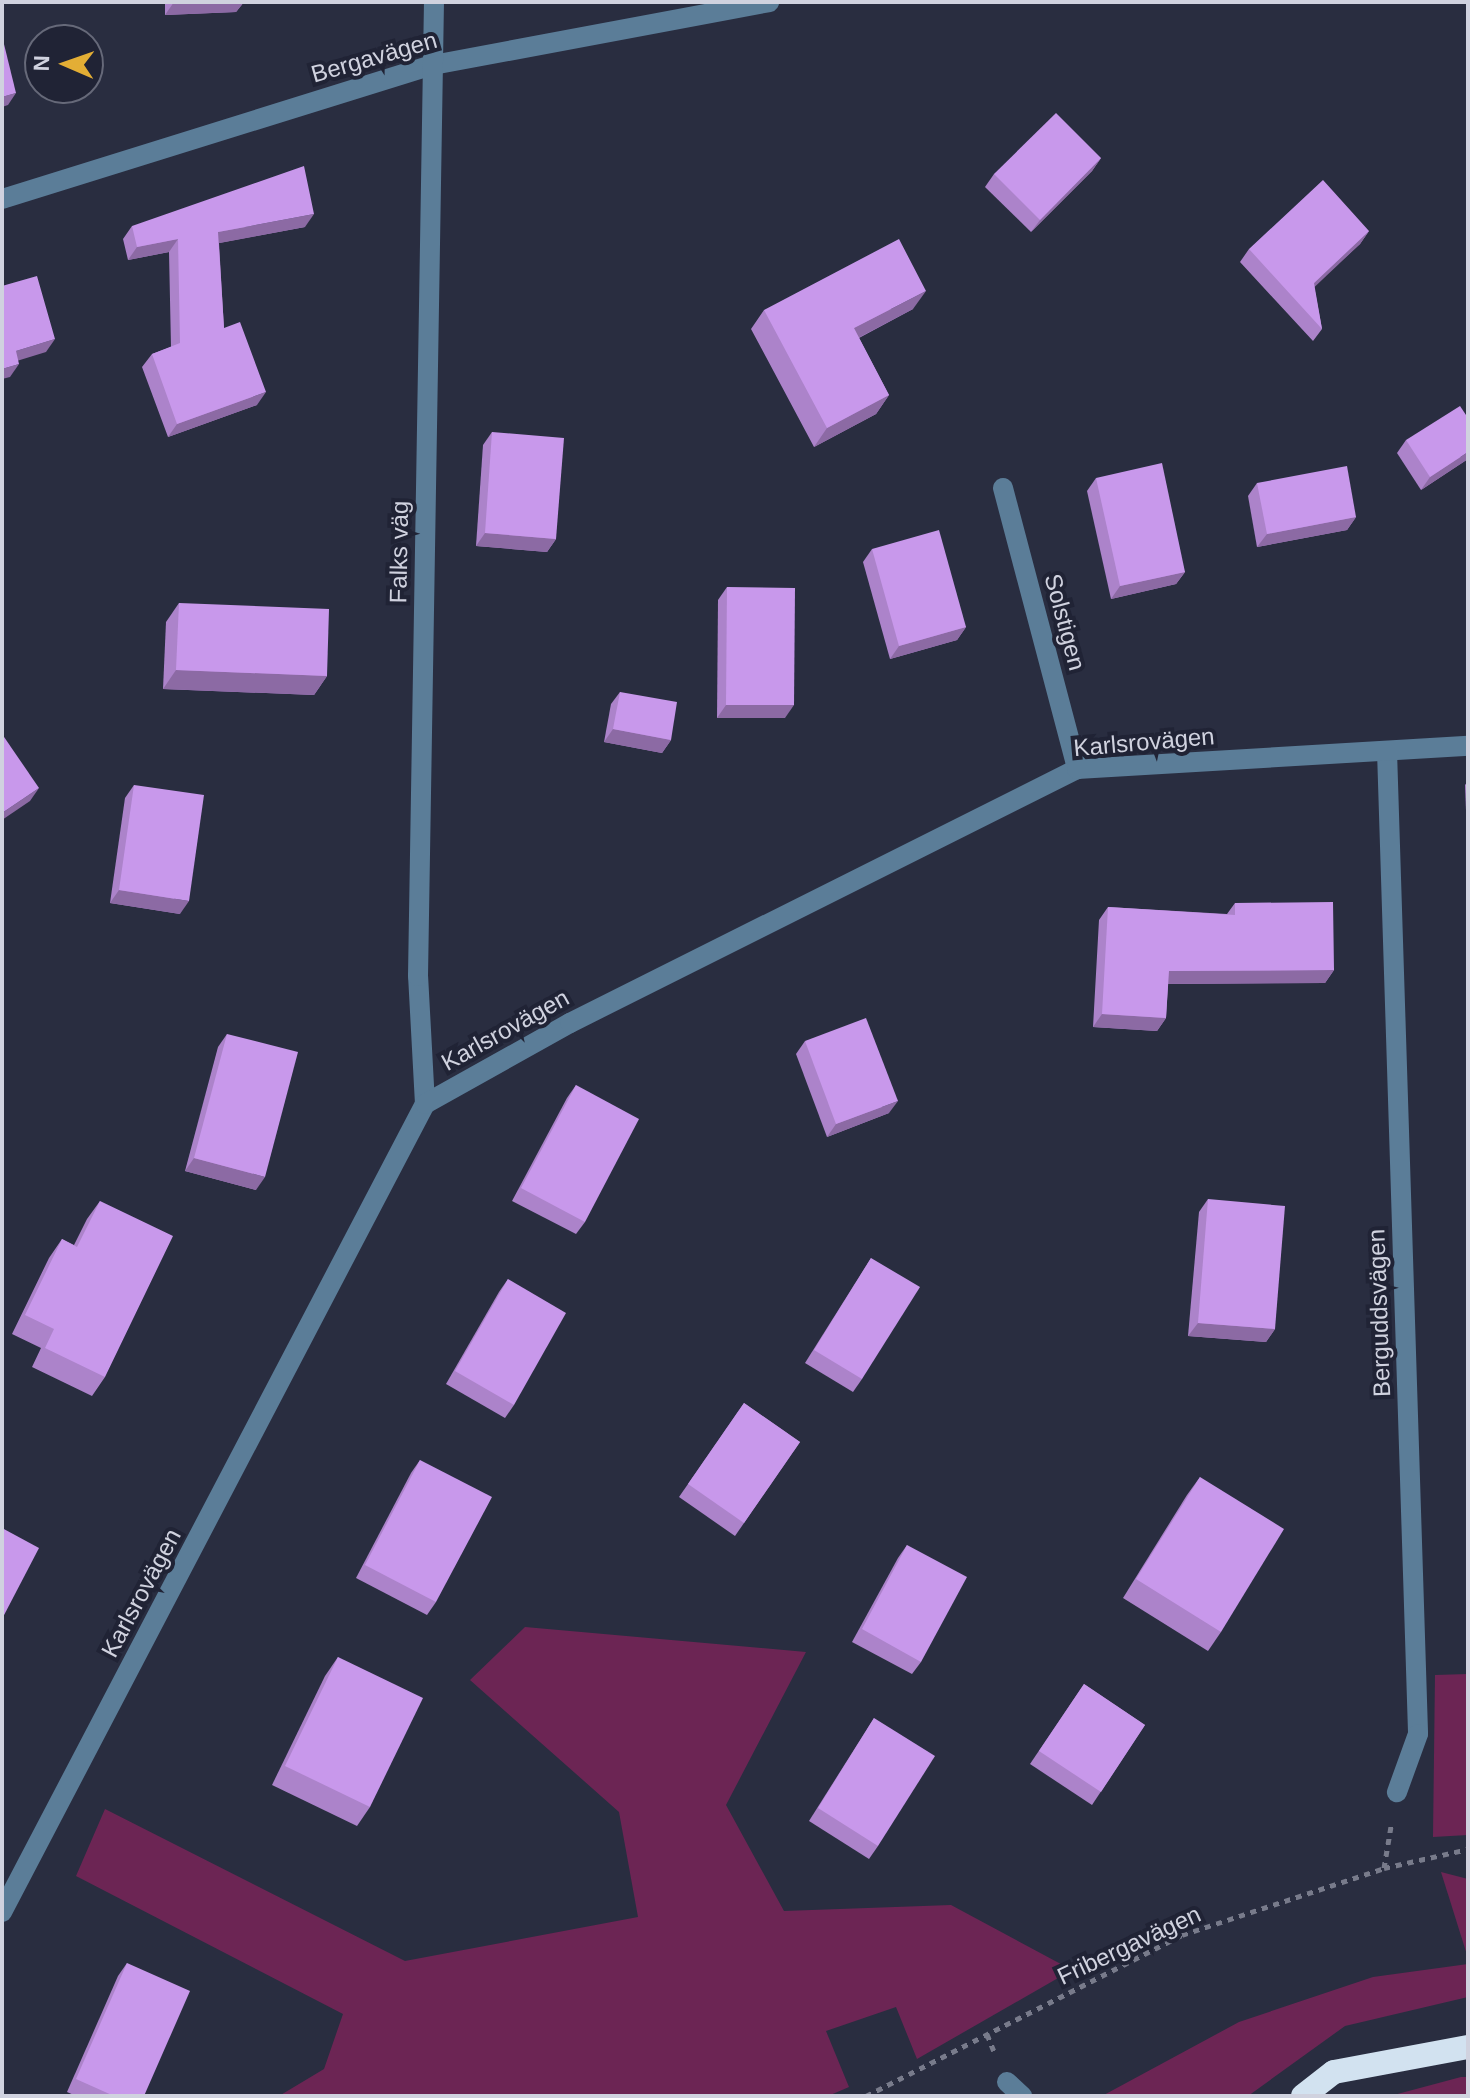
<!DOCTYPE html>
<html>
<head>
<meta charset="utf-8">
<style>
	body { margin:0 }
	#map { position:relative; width:1470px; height:2098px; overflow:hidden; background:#292d40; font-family:Helvetica,sans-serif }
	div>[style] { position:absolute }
	.green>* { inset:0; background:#6c2554 }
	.path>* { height:5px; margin-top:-2.5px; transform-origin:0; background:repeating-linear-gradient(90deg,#787b8b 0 6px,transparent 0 12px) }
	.minor>* { height:20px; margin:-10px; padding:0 10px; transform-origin:10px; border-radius:10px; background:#5b7d98 }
	.highway>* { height:24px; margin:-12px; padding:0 12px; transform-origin:12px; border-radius:12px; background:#d2e2f0 }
	.wall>* { inset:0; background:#ac83ca }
	.shaded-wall>* { inset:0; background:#8c6aa4 }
	.building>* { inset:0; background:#c898eb }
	span { translate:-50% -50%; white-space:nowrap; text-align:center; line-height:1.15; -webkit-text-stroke:8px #202335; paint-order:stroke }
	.street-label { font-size:24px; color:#d0d2df }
	.frame { position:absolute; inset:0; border:4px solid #d0d2df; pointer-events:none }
	.north { position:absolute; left:24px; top:24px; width:80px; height:80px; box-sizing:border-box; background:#202335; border:2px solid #666979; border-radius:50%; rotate:272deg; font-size:22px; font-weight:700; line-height:32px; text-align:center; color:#d0d2df }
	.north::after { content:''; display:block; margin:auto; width:28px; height:36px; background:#e3ae35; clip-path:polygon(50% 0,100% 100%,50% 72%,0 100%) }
</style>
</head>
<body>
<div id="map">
	<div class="green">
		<div style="clip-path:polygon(525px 1627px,806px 1652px,726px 1805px,784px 1911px,951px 1905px,1072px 1970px,917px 2059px,896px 2007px,826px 2031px,849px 2087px,828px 2096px,279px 2096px,324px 2069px,343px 2014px,76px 1876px,105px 1809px,405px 1961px,638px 1917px,619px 1812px,470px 1680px)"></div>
		<div style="clip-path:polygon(1468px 1674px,1468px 1835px,1433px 1837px,1435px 1675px)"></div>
		<div style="clip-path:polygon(1441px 1872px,1468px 1879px,1468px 1958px)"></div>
		<div style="clip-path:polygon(1468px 1964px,1468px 1997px,1345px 2026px,1248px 2096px,1102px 2096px,1239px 2022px,1373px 1977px)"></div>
		<div style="clip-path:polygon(1461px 2077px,1468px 2077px,1468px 2096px,1390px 2096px)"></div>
	</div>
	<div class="path">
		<div style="left:1384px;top:1868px;width:43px;rotate:-80.5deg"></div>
		<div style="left:987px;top:2034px;width:18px;rotate:68deg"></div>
		<div style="left:866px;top:2096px;width:355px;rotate:-27deg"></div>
		<div style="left:1182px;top:1935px;width:213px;rotate:-18.3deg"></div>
		<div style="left:1384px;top:1868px;width:86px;rotate:-12.7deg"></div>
	</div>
	<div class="minor">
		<div style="left:2px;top:199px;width:451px;rotate:-17.3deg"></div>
		<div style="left:433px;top:65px;width:342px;rotate:-10.6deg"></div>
		<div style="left:1003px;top:488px;width:291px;rotate:75.2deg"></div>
		<div style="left:1387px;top:751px;width:983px;rotate:88.19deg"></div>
		<div style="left:1418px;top:1734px;width:62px;rotate:109.9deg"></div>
		<div style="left:425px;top:1104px;width:128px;rotate:-93.1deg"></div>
		<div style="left:418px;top:976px;width:974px;rotate:-89.06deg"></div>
		<div style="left:2px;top:1912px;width:912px;rotate:-62.37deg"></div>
		<div style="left:425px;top:1104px;width:166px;rotate:-29.2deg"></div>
		<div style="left:570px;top:1023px;width:567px;rotate:-26.61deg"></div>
		<div style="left:1077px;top:769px;width:392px;rotate:-3.4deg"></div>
		<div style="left:1007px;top:2082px;width:21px;rotate:43deg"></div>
	</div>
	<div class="highway">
		<div style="left:1303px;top:2096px;width:39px;rotate:-38deg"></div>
		<div style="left:1334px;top:2072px;width:136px;rotate:-10.6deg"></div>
	</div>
	<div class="wall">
		<div style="clip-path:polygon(165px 2px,244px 2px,236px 12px,165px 15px)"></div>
		<div style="clip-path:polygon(1101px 158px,1092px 171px,1031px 232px,985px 187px,994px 174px)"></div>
		<div style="clip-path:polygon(132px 226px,305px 227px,219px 243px,224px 328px,257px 405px,168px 437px,142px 367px,152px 354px,171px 347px,169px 252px,128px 260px,123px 239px)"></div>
		<div style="clip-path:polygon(1369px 231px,1360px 244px,1314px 286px,1322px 329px,1313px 341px,1240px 262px,1249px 249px)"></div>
		<div style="clip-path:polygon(913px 309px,859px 338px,889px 395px,876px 414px,814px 447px,751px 329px,764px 310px)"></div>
		<div style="clip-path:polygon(492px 432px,556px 539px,547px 552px,476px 546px,483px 445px)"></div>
		<div style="clip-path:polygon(1406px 440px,1468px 459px,1421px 490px,1397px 453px)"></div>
		<div style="clip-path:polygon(1096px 478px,1185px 572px,1176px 584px,1111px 599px,1087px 491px)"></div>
		<div style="clip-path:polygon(1257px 483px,1356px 517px,1347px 530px,1257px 547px,1248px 496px)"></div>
		<div style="clip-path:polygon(872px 549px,966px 627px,957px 640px,890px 659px,863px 562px)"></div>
		<div style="clip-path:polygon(727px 587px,785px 718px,717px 718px,718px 600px)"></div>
		<div style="clip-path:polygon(179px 603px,327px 676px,314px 695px,163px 689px,166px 622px)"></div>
		<div style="clip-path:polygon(620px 692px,671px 740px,662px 753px,604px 742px,611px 704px)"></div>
		<div style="clip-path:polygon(1468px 781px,1468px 862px,1465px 785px)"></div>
		<div style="clip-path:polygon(134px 785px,180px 914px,110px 903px,125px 798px)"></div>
		<div style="clip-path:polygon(1235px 903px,1334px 970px,1325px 983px,1168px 984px,1166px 1018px,1157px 1031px,1093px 1027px,1099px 920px,1108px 907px,1227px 914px)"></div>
		<div style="clip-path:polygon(227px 1034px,256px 1190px,185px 1171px,218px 1047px)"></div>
		<div style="clip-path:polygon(805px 1041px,889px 1113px,827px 1137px,796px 1054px)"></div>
		<div style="clip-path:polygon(576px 1085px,585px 1222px,576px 1234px,512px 1201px,567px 1098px)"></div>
		<div style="clip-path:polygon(1208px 1199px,1275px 1329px,1266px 1342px,1188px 1336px,1199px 1212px)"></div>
		<div style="clip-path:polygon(100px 1201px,105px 1377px,92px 1396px,32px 1367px,41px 1348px,12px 1334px,49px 1258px,62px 1239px,74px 1245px,87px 1219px)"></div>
		<div style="clip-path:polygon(871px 1258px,862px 1379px,853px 1392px,805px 1363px)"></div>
		<div style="clip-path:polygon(508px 1279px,514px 1405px,505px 1418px,446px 1384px,499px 1292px)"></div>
		<div style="clip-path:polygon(744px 1403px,800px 1442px,735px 1536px,679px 1497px)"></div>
		<div style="clip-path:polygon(420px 1460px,436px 1602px,427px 1615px,356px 1578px,411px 1473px)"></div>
		<div style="clip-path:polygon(1200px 1477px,1221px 1632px,1208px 1651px,1123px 1598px,1187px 1495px)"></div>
		<div style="clip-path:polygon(907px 1545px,921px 1662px,912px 1674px,852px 1642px,898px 1558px)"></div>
		<div style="clip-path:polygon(338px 1657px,370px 1807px,357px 1826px,272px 1785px,325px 1676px)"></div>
		<div style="clip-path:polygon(1084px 1684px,1145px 1725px,1092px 1805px,1030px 1764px)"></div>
		<div style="clip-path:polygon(874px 1718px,878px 1846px,869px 1859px,809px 1821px)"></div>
		<div style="clip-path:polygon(127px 1963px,144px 2096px,76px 2096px,67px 2092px,118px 1976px)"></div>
	</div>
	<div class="shaded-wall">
		<div style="clip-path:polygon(174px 2px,244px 2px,236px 12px,165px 15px)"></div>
		<div style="clip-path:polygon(16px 93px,8px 105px,2px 107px,2px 97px)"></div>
		<div style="clip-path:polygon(1101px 158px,1092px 171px,1031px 232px,1040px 220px)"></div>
		<div style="clip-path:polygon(314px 214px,305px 227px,209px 245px,218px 232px)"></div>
		<div style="clip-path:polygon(1369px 231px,1360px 244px,1305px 296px,1314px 283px)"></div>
		<div style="clip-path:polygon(178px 239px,169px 252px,128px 260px,137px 247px)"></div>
		<div style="clip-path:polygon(926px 291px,913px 309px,841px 347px,854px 328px)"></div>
		<div style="clip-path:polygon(55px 339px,46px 352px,7px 364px,16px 351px)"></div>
		<div style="clip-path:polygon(19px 364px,10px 377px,2px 379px,2px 369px)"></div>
		<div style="clip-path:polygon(266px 392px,257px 405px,168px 437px,177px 424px)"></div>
		<div style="clip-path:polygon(889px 395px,876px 414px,814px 447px,827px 428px)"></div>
		<div style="clip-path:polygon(1468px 452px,1468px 459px,1421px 490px,1430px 477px)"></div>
		<div style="clip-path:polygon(1356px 517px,1347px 530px,1257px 547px,1267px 534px)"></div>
		<div style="clip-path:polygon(485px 533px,556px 539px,547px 552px,476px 546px)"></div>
		<div style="clip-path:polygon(1185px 572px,1176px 584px,1111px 599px,1120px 586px)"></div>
		<div style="clip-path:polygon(966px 627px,957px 640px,890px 659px,899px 646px)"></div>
		<div style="clip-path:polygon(176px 670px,327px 676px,314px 695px,163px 689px)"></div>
		<div style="clip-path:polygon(726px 705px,794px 705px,785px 718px,717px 718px)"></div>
		<div style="clip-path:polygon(613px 729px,671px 740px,662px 753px,604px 742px)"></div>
		<div style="clip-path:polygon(39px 788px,30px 801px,2px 820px,2px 813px)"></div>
		<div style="clip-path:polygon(119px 890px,189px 901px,180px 914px,110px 903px)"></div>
		<div style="clip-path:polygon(1334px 970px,1325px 983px,1160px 984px,1169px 971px)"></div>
		<div style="clip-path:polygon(1102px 1014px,1166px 1018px,1157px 1031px,1093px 1027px)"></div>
		<div style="clip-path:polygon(898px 1101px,889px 1113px,827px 1137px,836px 1124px)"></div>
		<div style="clip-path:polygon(194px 1158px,265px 1177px,256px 1190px,185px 1171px)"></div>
		<div style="clip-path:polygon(1198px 1323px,1275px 1329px,1266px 1342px,1188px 1336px)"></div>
	</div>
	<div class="building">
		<div style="clip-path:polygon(2px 36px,16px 93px,2px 97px)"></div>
		<div style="clip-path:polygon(1056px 113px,1101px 158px,1040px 220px,994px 174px)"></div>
		<div style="clip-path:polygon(304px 166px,314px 214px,218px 232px,224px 328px,240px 322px,266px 392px,177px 424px,152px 354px,180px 343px,178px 239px,137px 247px,132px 226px)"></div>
		<div style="clip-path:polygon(1323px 180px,1369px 231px,1314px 283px,1322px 329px,1249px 249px)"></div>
		<div style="clip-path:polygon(899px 239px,926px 291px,854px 328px,889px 395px,827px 428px,764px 310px)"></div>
		<div style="clip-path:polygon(37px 276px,55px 339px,16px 351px,19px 364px,2px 369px,2px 286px)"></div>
		<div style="clip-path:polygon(1460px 406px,1468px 418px,1468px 452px,1430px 477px,1406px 440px)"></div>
		<div style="clip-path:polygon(492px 432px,564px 438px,556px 539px,485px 533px)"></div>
		<div style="clip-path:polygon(1162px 463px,1185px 572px,1120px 586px,1096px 478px)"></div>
		<div style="clip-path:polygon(1347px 466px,1356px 517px,1267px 534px,1257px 483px)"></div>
		<div style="clip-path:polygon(939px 530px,966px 627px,899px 646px,872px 549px)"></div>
		<div style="clip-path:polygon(727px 587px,795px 588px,794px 705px,726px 705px)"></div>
		<div style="clip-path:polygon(179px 603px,329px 609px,327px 676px,176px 670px)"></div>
		<div style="clip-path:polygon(620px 692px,677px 702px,671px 740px,613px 729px)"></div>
		<div style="clip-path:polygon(2px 734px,39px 788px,2px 813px)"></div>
		<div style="clip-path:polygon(134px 785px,204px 795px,189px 901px,119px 890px)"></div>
		<div style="clip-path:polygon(1333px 902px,1334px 970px,1169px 971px,1166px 1018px,1102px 1014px,1108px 907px,1235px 915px,1235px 903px)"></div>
		<div style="clip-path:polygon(866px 1018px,898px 1101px,836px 1124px,805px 1041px)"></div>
		<div style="clip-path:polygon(227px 1034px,298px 1052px,265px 1177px,194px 1158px)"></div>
		<div style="clip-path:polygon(576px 1085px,639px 1119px,585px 1222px,521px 1188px)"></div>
		<div style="clip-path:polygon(1208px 1199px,1285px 1206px,1275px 1329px,1198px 1323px)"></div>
		<div style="clip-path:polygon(100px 1201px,173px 1236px,105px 1377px,45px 1348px,54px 1329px,25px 1315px,62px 1239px,77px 1247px)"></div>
		<div style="clip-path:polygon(871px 1258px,920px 1287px,862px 1379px,814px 1350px)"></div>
		<div style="clip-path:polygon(508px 1279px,566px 1313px,514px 1405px,455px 1371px)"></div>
		<div style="clip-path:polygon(744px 1403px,800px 1442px,744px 1523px,688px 1484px)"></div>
		<div style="clip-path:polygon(420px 1460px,492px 1497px,436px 1602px,365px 1565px)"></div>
		<div style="clip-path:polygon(1200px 1477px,1284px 1529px,1221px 1632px,1136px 1579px)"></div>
		<div style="clip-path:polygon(2px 1528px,39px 1548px,2px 1619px)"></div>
		<div style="clip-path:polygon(907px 1545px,967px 1577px,921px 1662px,862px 1629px)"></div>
		<div style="clip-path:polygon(338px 1657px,423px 1698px,370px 1807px,285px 1766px)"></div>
		<div style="clip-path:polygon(1084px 1684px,1145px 1725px,1101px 1792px,1039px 1751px)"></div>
		<div style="clip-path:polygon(874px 1718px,935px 1756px,878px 1846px,818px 1808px)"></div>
		<div style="clip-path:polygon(127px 1963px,190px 1991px,144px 2096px,114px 2096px,76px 2079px)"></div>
	</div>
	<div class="street-label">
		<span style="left:374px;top:57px;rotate:-16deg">Bergavägen</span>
		<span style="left:399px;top:552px;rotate:-89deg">Falks väg</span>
		<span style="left:1065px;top:622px;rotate:75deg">Solstigen</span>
		<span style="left:1144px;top:742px;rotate:-5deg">Karlsrovägen</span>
		<span style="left:505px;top:1030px;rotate:-29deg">Karlsrovägen</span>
		<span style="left:1379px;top:1313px;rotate:-92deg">Berguddsvägen</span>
		<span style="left:141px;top:1593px;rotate:-62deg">Karlsrovägen</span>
		<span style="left:1129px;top:1945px;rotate:-25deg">Fribergavägen</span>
	</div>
	<div class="frame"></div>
	<div class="north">N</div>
</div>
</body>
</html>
